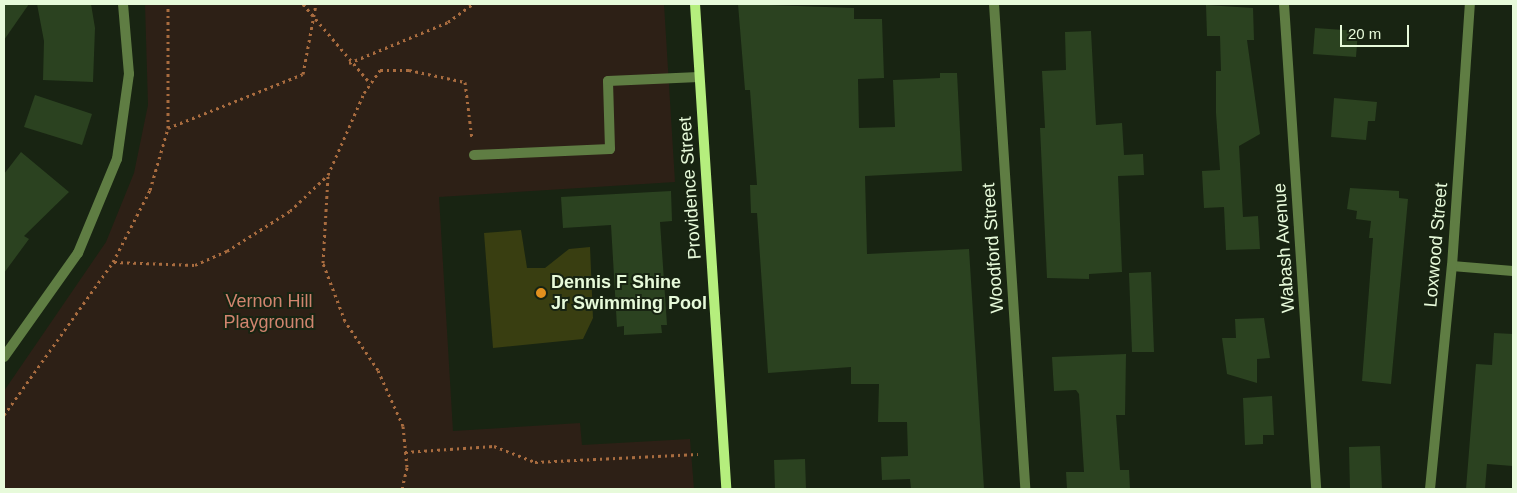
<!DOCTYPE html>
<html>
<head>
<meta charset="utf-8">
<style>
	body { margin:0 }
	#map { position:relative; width:1517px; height:493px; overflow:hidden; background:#182412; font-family:Arial,sans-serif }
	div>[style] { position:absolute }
	.green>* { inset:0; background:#2d2016 }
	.water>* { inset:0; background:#393e11 }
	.building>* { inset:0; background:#2b4220 }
	.path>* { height:3px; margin-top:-1.5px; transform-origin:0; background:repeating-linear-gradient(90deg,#a96c3f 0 2.5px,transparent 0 6.5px) }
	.lane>* { height:10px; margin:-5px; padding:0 5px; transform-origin:5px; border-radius:5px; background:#5f7d43 }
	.street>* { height:10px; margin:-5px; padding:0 5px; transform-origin:5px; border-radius:5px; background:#5f7d43 }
	.secondary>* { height:10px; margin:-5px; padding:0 5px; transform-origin:5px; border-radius:5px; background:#b5ee7d }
	.dots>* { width:14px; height:14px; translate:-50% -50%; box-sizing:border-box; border:2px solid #182412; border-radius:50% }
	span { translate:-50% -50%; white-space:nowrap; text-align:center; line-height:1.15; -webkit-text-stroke:4px #182412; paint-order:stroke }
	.street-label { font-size:18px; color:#e7fada }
	.poi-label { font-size:18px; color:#e7fada; font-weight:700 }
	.left { translate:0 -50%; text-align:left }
	.park-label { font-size:18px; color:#d1856f }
	.frame { position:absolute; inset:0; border:5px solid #e7fada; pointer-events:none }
	.scale { position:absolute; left:1340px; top:25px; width:69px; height:22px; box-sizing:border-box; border:2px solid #e7fada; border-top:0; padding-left:6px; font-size:15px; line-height:18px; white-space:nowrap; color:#e7fada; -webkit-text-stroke:4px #182412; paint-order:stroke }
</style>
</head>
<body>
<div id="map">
	<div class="green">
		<div style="clip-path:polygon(145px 4px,664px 4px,675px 182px,439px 197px,453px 431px,580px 423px,582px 445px,690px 439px,694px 489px,4px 489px,4px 391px,106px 242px,134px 173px,148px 105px)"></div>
	</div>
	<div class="water">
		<div style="clip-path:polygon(521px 230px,527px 268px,545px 268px,569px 249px,590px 247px,593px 318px,583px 339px,493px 348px,484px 233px)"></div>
	</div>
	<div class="building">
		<div style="clip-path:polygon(4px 4px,29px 4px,4px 40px)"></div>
		<div style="clip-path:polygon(37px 4px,91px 4px,95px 28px,93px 82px,43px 80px,44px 41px)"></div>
		<div style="clip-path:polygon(738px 4px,854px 8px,854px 19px,882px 19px,884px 78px,858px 79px,859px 128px,895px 127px,893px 80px,940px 78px,940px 73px,957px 73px,962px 171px,865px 176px,867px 254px,969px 249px,984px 489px,911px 489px,910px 479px,882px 480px,881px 457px,908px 456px,907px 422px,878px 422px,879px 384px,851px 384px,851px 367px,768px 373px,757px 213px,751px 213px,750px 185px,757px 185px,750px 90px,745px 90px)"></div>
		<div style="clip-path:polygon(1206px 5px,1253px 8px,1254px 40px,1247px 40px,1260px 134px,1239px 146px,1243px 217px,1258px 216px,1260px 249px,1226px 250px,1224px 207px,1204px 208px,1202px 171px,1220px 170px,1216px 113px,1216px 71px,1221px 71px,1220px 36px,1207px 36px)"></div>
		<div style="clip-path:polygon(1315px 28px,1358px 31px,1356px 57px,1313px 54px)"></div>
		<div style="clip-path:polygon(1091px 31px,1096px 125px,1122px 123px,1124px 155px,1143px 154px,1144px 175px,1118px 176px,1122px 272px,1089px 274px,1089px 279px,1047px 278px,1040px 128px,1045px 128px,1042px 71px,1066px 70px,1065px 32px)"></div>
		<div style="clip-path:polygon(35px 95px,92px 114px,82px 145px,24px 127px)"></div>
		<div style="clip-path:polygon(1334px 98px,1377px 102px,1375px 121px,1368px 121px,1366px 140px,1331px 137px)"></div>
		<div style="clip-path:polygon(21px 152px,69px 192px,24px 236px,29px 239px,4px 273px,4px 174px)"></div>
		<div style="clip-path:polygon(1350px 188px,1399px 191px,1399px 198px,1408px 199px,1391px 384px,1362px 381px,1373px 238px,1369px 238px,1371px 221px,1356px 219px,1357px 211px,1347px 209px)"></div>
		<div style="clip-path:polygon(671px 191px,672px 221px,660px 222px,667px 325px,661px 325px,662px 333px,624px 335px,624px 326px,617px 327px,611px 225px,563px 228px,561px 197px)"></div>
		<div style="clip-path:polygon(1151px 272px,1154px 352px,1132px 352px,1129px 273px)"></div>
		<div style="clip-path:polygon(1264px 318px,1270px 358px,1257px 359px,1257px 383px,1227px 374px,1222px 338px,1236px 338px,1235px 319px)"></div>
		<div style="clip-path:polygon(1494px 333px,1513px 334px,1513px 466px,1487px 464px,1485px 489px,1466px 489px,1476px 364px,1492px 365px)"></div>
		<div style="clip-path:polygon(1126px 354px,1125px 415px,1116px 415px,1120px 470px,1129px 470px,1130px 489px,1067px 489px,1066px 472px,1084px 472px,1079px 394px,1076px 390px,1054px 391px,1052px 357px)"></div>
		<div style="clip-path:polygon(1272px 396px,1274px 435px,1263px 435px,1263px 444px,1245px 445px,1243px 398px)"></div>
		<div style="clip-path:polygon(1380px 446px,1382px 489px,1350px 489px,1349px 447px)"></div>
		<div style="clip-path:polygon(805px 459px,806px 489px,775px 489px,774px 460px)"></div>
	</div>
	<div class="path">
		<div style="left:303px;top:4px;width:104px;rotate:49.7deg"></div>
		<div style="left:349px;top:63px;width:107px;rotate:-22.5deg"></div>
		<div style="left:448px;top:22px;width:31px;rotate:-36deg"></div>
		<div style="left:168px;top:128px;width:145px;rotate:-21.8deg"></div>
		<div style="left:303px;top:74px;width:71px;rotate:-79.5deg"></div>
		<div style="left:114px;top:262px;width:81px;rotate:2.1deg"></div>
		<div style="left:195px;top:265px;width:35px;rotate:-24deg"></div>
		<div style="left:227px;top:251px;width:75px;rotate:-32.4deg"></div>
		<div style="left:290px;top:211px;width:52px;rotate:-43.5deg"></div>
		<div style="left:4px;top:415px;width:188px;rotate:-54.5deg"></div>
		<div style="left:113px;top:262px;width:81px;rotate:-62.8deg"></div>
		<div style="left:150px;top:190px;width:65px;rotate:-73.8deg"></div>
		<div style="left:168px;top:128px;width:124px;rotate:-90deg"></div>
		<div style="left:405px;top:452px;width:89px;rotate:-3.9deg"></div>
		<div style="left:494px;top:446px;width:44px;rotate:21.3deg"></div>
		<div style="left:535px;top:462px;width:163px;rotate:-2.8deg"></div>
		<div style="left:402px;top:489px;width:23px;rotate:-77deg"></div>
		<div style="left:407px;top:467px;width:41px;rotate:-95.6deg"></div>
		<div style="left:403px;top:426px;width:61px;rotate:-114.1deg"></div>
		<div style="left:378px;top:370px;width:59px;rotate:-124deg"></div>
		<div style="left:345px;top:321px;width:62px;rotate:-110.8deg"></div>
		<div style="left:323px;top:263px;width:88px;rotate:-86.7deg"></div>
		<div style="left:328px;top:175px;width:90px;rotate:-66.3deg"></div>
		<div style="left:364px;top:93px;width:28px;rotate:-55deg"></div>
		<div style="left:380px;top:70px;width:29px"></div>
		<div style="left:409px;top:70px;width:57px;rotate:12.1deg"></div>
		<div style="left:465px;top:82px;width:57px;rotate:83deg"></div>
	</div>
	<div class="lane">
		<div style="left:474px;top:155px;width:136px;rotate:-2.5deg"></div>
		<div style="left:610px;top:149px;width:68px;rotate:-91.7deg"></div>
		<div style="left:608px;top:81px;width:91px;rotate:-2.5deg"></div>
	</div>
	<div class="street">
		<div style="left:994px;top:4px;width:486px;rotate:86.3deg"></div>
		<div style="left:1284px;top:4px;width:486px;rotate:86.2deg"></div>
		<div style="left:1452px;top:266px;width:61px;rotate:4.7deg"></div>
		<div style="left:4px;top:357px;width:128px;rotate:-54.6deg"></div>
		<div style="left:78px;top:253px;width:102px;rotate:-67.5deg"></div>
		<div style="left:117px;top:159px;width:86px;rotate:-82deg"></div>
		<div style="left:129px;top:74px;width:70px;rotate:-94.9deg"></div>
		<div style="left:1430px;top:489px;width:224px;rotate:-84.4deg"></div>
		<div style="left:1452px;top:266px;width:263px;rotate:-86.1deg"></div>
	</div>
	<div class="secondary">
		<div style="left:695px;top:4px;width:486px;rotate:86.3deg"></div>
	</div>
	<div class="dots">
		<div style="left:541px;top:293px;background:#e2901e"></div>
	</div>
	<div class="street-label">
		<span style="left:690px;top:188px;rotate:-94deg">Providence Street</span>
		<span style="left:1436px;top:245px;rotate:-85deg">Loxwood Street</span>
		<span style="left:993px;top:248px;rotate:-94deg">Woodford Street</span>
		<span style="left:1284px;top:248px;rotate:-94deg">Wabash Avenue</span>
	</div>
	<div class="poi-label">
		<span class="left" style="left:551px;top:293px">Dennis F Shine<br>Jr Swimming Pool</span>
	</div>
	<div class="park-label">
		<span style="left:269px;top:312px">Vernon Hill<br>Playground</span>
	</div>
	<div class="frame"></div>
	<div class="scale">20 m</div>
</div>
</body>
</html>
